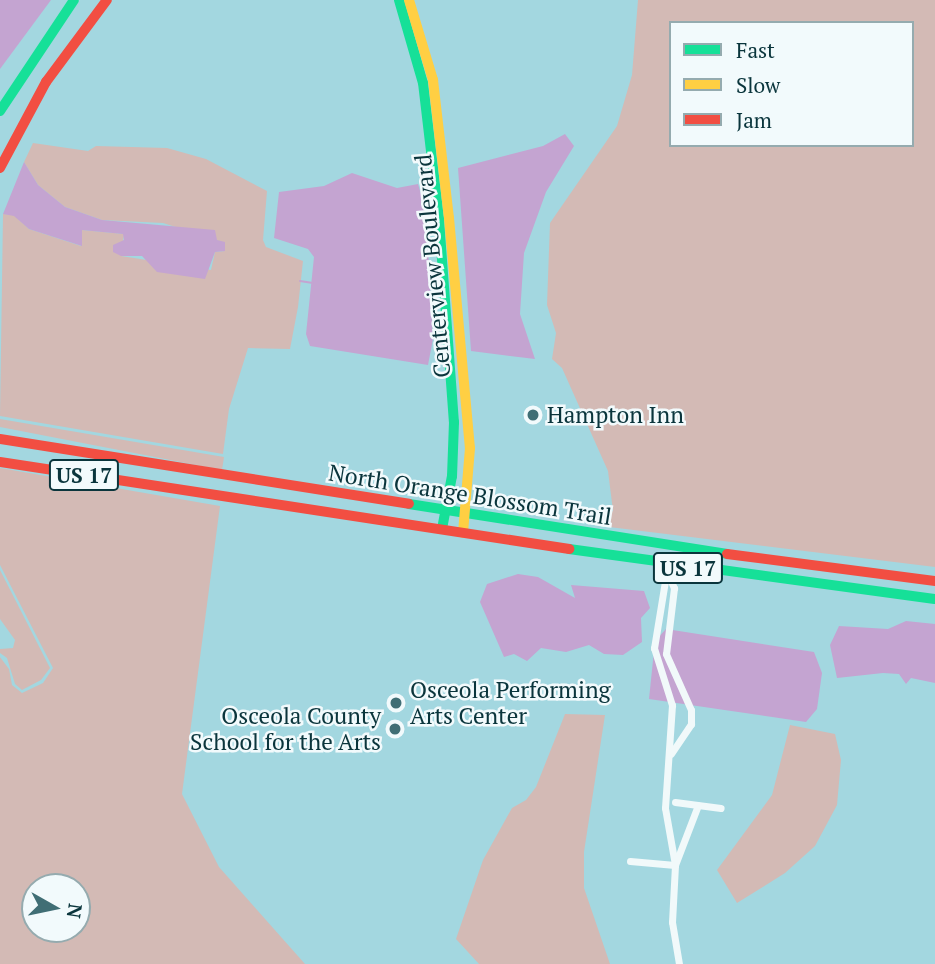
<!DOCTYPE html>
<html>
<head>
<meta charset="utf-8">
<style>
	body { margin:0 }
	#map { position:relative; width:935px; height:964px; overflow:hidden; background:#a3d7e0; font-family:"PT Serif",serif }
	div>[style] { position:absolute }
	.green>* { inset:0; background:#d3bab5 }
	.water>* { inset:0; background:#c4a4d1 }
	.stream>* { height:2px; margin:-1px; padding:0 1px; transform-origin:1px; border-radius:1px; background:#c4a4d1 }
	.street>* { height:7px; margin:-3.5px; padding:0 3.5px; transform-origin:3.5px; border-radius:3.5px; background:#f1f9fa }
	.fast>* { height:10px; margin:-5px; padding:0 5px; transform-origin:5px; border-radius:5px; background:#16e098 }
	.slow>* { height:10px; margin:-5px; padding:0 5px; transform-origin:5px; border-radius:5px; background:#ffcf43 }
	.jam>* { height:10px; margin:-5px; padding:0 5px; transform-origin:5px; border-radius:5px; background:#f24e42 }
	.dots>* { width:19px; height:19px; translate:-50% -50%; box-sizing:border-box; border:4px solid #f2fafc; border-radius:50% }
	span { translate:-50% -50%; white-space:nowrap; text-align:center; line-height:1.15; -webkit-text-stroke:5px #f2fafc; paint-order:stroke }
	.shield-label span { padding:2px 5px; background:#f2fafc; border:2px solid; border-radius:5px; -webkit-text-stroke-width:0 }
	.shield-label { font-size:21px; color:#0a353c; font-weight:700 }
	.street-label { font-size:23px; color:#0a353c }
	.poi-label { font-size:23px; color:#0a353c }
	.left { translate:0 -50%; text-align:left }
	.right { translate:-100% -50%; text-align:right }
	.legend { position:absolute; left:669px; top:21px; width:245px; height:126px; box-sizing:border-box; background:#f2fafc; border:2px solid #95abaf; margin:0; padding:9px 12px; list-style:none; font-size:21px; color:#0a353c }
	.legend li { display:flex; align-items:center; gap:14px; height:35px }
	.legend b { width:35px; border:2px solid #95abaf }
	.north { position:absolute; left:21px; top:873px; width:70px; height:70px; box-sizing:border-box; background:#f2fafc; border:2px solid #95abaf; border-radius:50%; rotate:99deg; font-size:19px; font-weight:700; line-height:28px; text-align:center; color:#0a353c }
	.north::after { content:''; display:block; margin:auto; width:24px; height:32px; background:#406e75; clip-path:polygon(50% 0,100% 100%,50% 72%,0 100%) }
</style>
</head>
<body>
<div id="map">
	<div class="green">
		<div style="clip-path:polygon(evenodd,638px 0,935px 0,935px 567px,601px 526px,602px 516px,613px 511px,608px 471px,562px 368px,552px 359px,556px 333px,547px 305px,550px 223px,617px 126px,632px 75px,638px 0,671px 23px,912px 23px,912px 145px,671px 145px,671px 23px)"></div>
		<div style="clip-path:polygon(33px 143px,88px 151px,96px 146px,167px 148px,206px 159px,267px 191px,263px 240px,266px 247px,303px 261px,298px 307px,290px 349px,248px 348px,229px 409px,223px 454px,0 416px,3px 214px,14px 215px,29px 229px,81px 246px,82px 230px,124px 234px,121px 256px,211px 270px,215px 252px,225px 251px,217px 240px,163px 223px,102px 220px,65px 207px,38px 185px,24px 162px)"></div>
		<div style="clip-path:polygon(0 419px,224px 457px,222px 470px,0 427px)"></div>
		<div style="clip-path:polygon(evenodd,0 468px,220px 506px,182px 794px,219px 867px,305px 964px,0 964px,0 657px,9px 669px,12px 685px,22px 693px,43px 683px,53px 668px,0 565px,0 468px,77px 887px,77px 929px,35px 929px,35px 887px,77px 887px)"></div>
		<div style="clip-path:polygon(0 570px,50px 668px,41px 680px,22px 690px,15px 684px,7px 658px,0 653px,0 649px,13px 648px,15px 640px,0 619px)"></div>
		<div style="clip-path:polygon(565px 714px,605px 715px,584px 852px,584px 888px,610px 964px,479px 964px,456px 939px,483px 860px,512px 808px,526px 800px,536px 787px)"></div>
		<div style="clip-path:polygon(790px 725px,835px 734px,841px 760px,837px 805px,815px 846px,785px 873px,737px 903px,717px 870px,772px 795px)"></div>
	</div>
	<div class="water">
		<div style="clip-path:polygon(0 0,51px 0,0 69px)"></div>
		<div style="clip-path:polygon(565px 134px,574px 146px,546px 192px,524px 253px,520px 314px,535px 359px,471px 351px,458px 168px,543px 146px)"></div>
		<div style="clip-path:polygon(24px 162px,38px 185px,65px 207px,102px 220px,215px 230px,217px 240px,225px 242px,225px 251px,215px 252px,205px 279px,157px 272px,142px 256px,121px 256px,113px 252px,113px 245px,124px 240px,123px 234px,82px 230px,82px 246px,29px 229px,14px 216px,3px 214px)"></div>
		<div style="clip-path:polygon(352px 173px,397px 188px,418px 184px,426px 211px,433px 339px,428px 365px,310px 346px,306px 334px,314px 257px,308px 249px,274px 238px,279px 192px,324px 186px)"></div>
		<div style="clip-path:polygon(518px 574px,538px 577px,575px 598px,571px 585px,644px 591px,650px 608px,641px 618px,642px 642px,623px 655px,604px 654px,589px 645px,566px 652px,541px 648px,527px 661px,514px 654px,504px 657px,480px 602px,487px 584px)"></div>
		<div style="clip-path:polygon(906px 621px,935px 624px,935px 683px,911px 678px,906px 684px,899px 674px,883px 673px,837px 678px,830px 645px,839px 626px,888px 629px)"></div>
		<div style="clip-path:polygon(666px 629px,814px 652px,822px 673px,817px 709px,806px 722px,649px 699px,655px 641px)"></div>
	</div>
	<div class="stream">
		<div style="left:300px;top:281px;width:13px;rotate:9deg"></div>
	</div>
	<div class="street">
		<div style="left:670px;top:579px;width:5px;rotate:158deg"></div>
		<div style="left:665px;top:581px;width:68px;rotate:99.3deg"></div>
		<div style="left:654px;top:648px;width:60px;rotate:72.5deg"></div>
		<div style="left:672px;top:705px;width:103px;rotate:93.9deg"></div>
		<div style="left:665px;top:808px;width:58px;rotate:80deg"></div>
		<div style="left:675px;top:865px;width:57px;rotate:93deg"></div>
		<div style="left:672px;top:922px;width:43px;rotate:80.5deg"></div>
		<div style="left:670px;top:579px;width:10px;rotate:66deg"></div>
		<div style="left:674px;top:588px;width:66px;rotate:96.9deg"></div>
		<div style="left:666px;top:654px;width:61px;rotate:65.9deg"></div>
		<div style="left:691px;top:710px;width:14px;rotate:90deg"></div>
		<div style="left:691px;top:724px;width:36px;rotate:124deg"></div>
		<div style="left:675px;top:802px;width:46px;rotate:7.4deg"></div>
		<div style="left:630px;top:861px;width:45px;rotate:5.1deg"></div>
		<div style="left:675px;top:865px;width:64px;rotate:-69deg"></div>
	</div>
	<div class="fast">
		<div style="left:399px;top:0;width:86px;rotate:73.9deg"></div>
		<div style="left:423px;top:83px;width:137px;rotate:83.3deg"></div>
		<div style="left:439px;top:219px;width:204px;rotate:85.8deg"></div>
		<div style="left:454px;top:422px;width:54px;rotate:92.1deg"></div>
		<div style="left:452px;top:476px;width:54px;rotate:100.7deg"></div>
		<div style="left:0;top:111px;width:133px;rotate:-56.3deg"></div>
		<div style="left:409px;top:504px;width:322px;rotate:8.9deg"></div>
		<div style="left:569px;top:549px;width:369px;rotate:7.8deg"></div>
	</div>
	<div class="slow">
		<div style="left:409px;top:0;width:84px;rotate:73.3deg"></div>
		<div style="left:433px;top:80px;width:139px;rotate:83.4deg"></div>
		<div style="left:449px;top:218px;width:231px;rotate:84.8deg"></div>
		<div style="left:470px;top:448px;width:85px;rotate:94.7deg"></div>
	</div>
	<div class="jam">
		<div style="left:0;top:168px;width:98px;rotate:-61.9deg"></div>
		<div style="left:46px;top:82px;width:102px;rotate:-53.4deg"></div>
		<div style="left:0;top:439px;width:414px;rotate:9deg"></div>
		<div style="left:0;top:462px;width:576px;rotate:8.69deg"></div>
		<div style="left:727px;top:554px;width:210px;rotate:7.4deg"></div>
	</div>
	<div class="dots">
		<div style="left:533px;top:415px;background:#406e75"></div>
		<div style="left:396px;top:703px;background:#406e75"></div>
		<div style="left:395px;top:729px;background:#406e75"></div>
	</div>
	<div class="shield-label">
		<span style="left:84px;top:475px">US 17</span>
		<span style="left:688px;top:568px">US 17</span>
	</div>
	<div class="street-label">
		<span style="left:433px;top:266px;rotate:-95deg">Centerview Boulevard</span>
		<span style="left:470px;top:495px;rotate:9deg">North Orange Blossom Trail</span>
	</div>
	<div class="poi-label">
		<span class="left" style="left:547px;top:415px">Hampton Inn</span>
		<span class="left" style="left:410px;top:703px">Osceola Performing<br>Arts Center</span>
		<span class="right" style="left:381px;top:729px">Osceola County<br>School for the Arts</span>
	</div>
	<ul class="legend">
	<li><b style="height:9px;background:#16e098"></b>Fast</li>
	<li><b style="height:9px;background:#ffcf43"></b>Slow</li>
	<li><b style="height:9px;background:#f24e42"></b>Jam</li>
	</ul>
	<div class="north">N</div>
</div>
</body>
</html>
